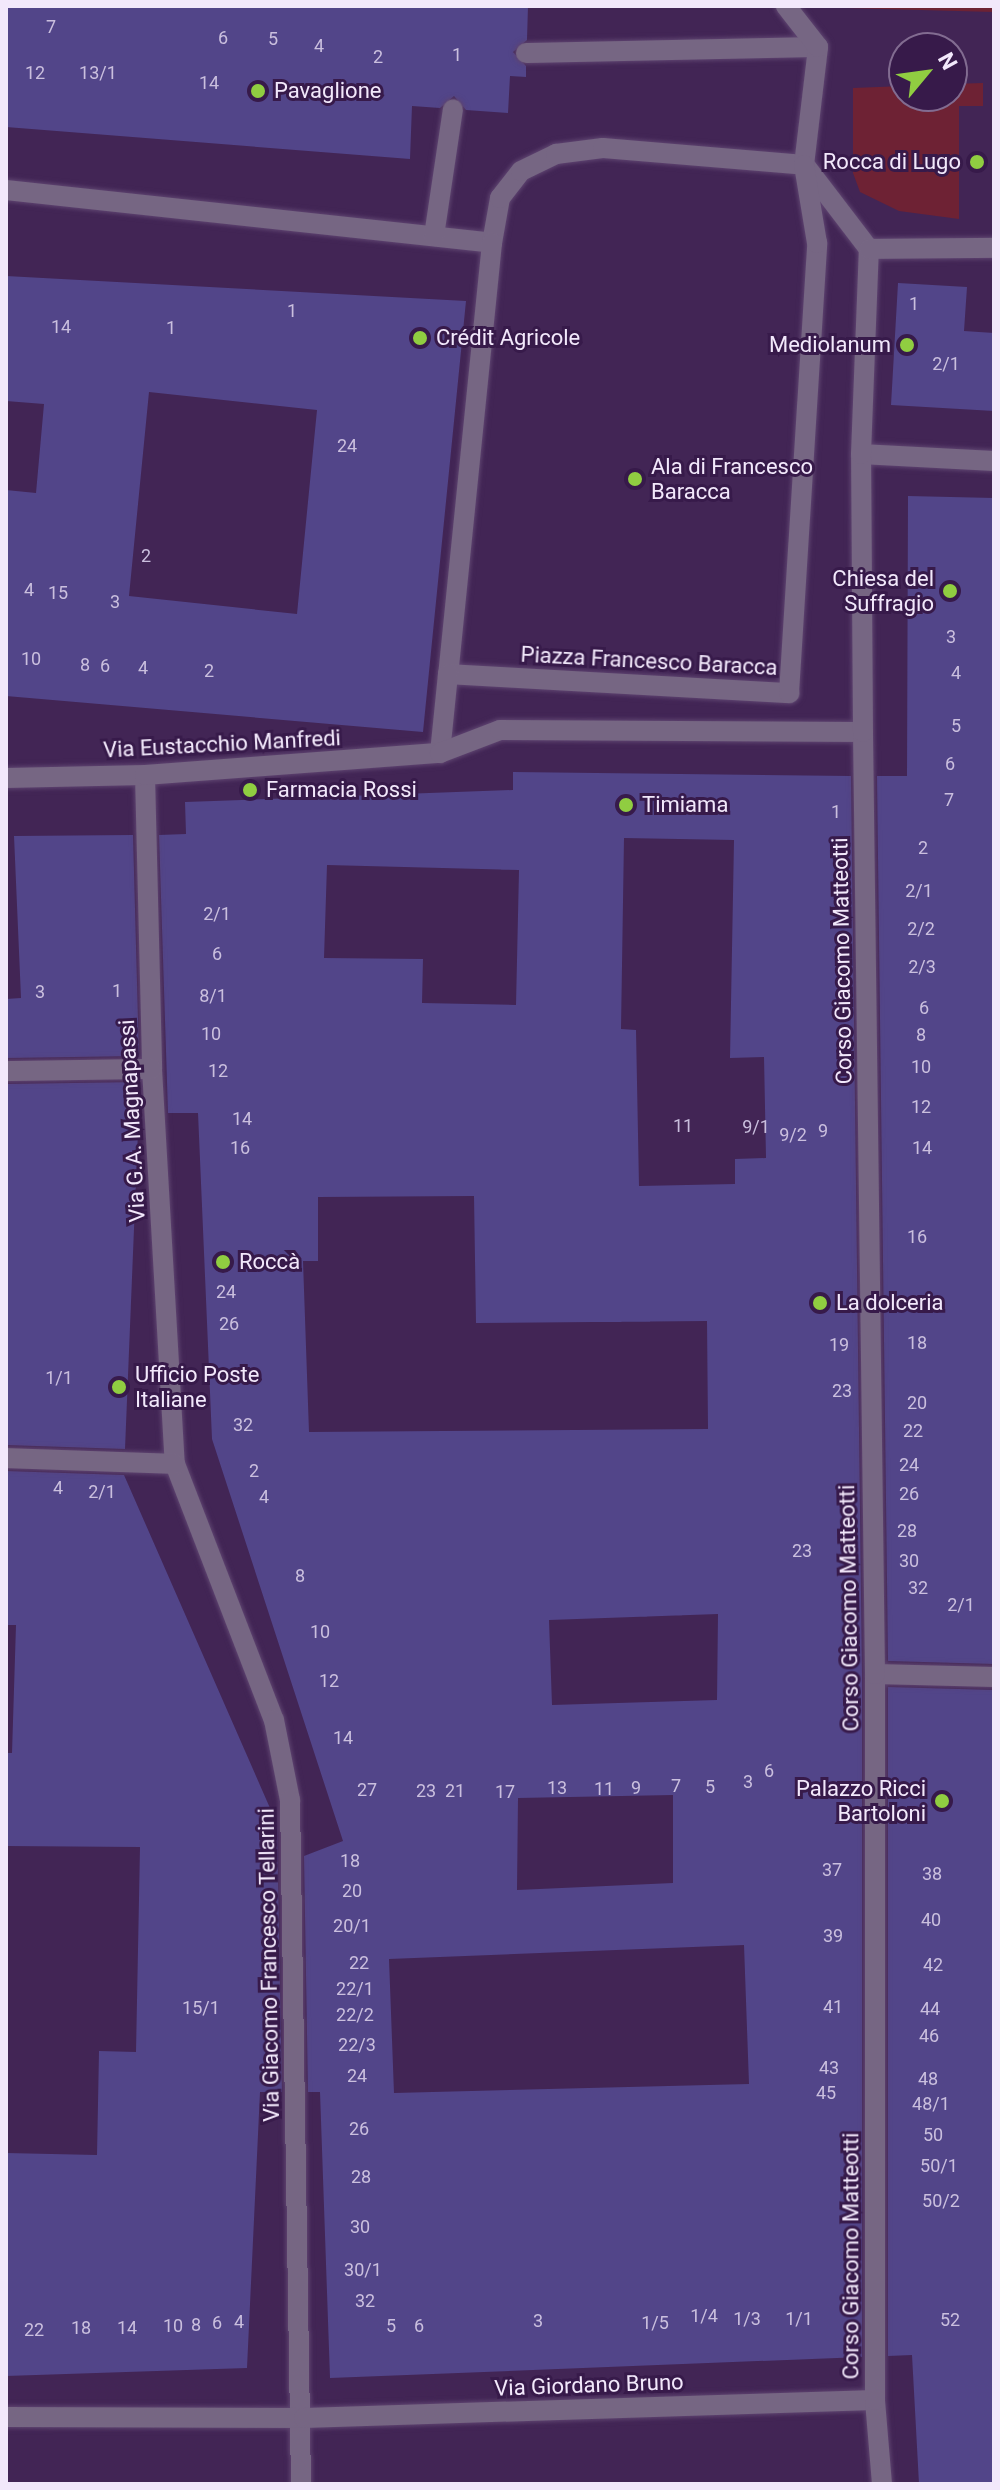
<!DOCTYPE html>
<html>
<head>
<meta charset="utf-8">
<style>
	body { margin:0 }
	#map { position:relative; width:1000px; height:2490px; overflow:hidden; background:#422555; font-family:Roboto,sans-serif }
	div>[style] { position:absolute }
	.green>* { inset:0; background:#6e2234 }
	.building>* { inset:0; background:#524589 }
	.roads { filter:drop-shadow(0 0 2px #5e4470) drop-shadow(0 0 2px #5e4470) }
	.pedestrian>* { height:20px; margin:-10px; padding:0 10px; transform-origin:10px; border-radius:10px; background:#766683 }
	.minor>* { height:20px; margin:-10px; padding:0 10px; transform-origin:10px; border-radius:10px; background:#766683 }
	.dots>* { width:22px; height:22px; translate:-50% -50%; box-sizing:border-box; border:4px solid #371a4a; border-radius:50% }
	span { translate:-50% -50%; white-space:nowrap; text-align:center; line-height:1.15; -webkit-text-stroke:6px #371a4a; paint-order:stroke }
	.number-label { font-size:18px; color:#cabfde }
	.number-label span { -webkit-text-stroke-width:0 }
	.poi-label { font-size:22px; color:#f2e8fb }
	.left { translate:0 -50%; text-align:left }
	.right { translate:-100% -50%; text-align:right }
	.street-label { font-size:22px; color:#f2e8fb }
	.frame { position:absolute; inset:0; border:8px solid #f2e8fb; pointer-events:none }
	.north { position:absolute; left:888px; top:32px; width:80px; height:80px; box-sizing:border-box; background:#371a4a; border:2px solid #826c91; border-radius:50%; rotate:61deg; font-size:22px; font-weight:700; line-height:32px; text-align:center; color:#f2e8fb }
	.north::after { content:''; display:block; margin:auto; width:28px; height:36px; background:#90cd41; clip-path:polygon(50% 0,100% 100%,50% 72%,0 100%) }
</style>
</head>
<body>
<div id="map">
	<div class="green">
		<div style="clip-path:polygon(842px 6px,994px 6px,994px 12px,846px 8px)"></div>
		<div style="clip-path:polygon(983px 83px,983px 106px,959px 106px,959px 219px,899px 211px,860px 192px,853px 173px,853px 88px,904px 86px,904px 96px,952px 96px,952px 84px)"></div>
	</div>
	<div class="building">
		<div style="clip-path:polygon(6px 6px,528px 6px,527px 40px,513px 52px,526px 66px,526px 77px,510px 76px,508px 113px,466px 110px,454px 96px,440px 108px,412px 106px,410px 159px,6px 127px)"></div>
		<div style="clip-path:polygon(evenodd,6px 276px,466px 301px,423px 732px,6px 696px,6px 490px,36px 493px,44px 404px,6px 401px,6px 276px,149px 392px,317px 410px,297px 614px,129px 596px,149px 392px)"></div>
		<div style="clip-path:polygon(898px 283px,967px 287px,964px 331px,994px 333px,994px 411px,891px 405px)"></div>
		<div style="clip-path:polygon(908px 496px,994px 498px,994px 1664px,888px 1661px,877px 776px,907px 776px)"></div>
		<div style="clip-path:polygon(evenodd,513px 772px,851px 776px,862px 1674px,862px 2357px,330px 2378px,320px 2092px,308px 2092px,304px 1856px,343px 1841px,212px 1439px,198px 1113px,168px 1113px,159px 835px,186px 834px,185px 802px,513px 790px,513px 772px,624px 838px,734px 840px,730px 1058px,764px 1057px,766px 1158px,735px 1159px,735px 1184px,639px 1186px,636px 1030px,621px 1029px,624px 838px,513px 772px,327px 865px,519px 870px,516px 1005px,422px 1003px,423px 959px,324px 958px,327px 865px,513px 772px,474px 1196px,476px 1323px,707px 1321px,708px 1429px,309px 1432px,303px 1261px,318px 1261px,318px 1197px,474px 1196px,513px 772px,718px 1614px,717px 1700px,552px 1705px,549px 1620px,718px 1614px,513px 772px,673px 1795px,673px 1883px,517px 1890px,518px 1798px,673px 1795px,513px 772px,744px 1945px,749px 2084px,394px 2093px,389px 1959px,744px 1945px)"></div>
		<div style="clip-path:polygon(133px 835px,139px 1056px,6px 1058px,6px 999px,21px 998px,14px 836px)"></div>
		<div style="clip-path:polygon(140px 1082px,125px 1449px,6px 1445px,6px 1084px)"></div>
		<div style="clip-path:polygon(6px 1471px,124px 1475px,277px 1824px,282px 2092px,260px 2092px,247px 2368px,6px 2376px,6px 2153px,97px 2155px,99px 2051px,136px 2052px,140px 1847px,6px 1846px,6px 1753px,12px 1753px,16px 1625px,6px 1625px)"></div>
		<div style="clip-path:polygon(888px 1687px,994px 1690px,994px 2484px,919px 2484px,912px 2355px,888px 2356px)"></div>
	</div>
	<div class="roads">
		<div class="pedestrian">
			<div style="left:526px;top:53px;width:292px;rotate:-1.2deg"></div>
			<div style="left:807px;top:168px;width:102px;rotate:52.6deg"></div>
			<div style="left:6px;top:190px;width:489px;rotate:6.2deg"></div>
			<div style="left:492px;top:243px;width:46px;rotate:-79.9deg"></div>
			<div style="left:500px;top:198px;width:34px;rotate:-52deg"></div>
			<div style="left:521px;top:171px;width:39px;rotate:-26deg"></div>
			<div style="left:556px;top:154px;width:47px;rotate:-7.3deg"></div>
			<div style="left:603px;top:148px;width:202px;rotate:4.8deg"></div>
			<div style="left:804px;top:165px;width:119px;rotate:-83.2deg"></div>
			<div style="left:818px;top:47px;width:52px;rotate:-128deg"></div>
			<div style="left:434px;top:236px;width:128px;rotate:-81.5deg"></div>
			<div style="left:492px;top:243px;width:433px;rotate:95.8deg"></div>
			<div style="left:448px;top:674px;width:342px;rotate:3.2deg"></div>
			<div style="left:789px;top:693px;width:451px;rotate:-86.4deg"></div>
			<div style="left:817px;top:243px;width:79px;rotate:-99.5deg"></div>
			<div style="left:440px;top:753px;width:79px;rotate:-84.2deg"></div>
		</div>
		<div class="minor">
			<div style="left:861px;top:454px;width:133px;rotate:3deg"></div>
			<div style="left:145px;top:775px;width:294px;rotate:88.6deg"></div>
			<div style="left:152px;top:1069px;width:396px;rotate:86.7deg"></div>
			<div style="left:175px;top:1464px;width:274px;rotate:68.9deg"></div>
			<div style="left:274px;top:1720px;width:82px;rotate:78.7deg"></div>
			<div style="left:290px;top:1800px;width:684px;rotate:89.08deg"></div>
			<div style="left:6px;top:778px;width:139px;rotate:-1.2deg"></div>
			<div style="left:145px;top:775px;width:296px;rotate:-4.3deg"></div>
			<div style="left:440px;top:753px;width:64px;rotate:-21deg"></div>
			<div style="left:500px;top:730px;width:363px;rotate:0.3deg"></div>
			<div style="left:6px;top:1071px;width:146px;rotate:-0.8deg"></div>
			<div style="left:6px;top:1458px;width:169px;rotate:2deg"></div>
			<div style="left:875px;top:1674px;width:119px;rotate:1.4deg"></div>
			<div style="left:6px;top:2417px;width:298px;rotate:0.2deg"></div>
			<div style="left:304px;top:2418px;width:571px;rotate:-1.81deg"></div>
			<div style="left:882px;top:2484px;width:84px;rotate:-94.8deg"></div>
			<div style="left:875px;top:2400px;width:726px;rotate:-90deg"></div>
			<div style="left:875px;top:1674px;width:942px;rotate:-90.73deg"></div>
			<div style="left:863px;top:732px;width:278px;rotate:-90.4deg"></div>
			<div style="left:861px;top:454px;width:205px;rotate:-87.8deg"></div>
			<div style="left:869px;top:249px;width:125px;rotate:-0.5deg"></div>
		</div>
	</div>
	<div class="dots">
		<div style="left:258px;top:91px;background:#90cd41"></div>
		<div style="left:977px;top:162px;background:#90cd41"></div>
		<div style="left:420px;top:338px;background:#90cd41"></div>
		<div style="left:907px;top:345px;background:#90cd41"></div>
		<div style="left:635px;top:479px;background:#90cd41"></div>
		<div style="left:950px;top:591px;background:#90cd41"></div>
		<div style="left:250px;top:790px;background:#90cd41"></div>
		<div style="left:626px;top:805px;background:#90cd41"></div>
		<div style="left:223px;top:1262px;background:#90cd41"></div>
		<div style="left:820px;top:1303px;background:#90cd41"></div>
		<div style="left:119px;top:1387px;background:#90cd41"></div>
		<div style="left:942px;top:1801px;background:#90cd41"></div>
	</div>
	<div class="number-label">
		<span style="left:51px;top:27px">7</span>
		<span style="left:223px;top:38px">6</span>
		<span style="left:273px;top:39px">5</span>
		<span style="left:319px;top:46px">4</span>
		<span style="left:457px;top:55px">1</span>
		<span style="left:378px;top:57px">2</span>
		<span style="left:35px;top:73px">12</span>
		<span style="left:98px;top:73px">13/1</span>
		<span style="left:209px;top:83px">14</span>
		<span style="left:914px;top:304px">1</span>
		<span style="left:292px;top:311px">1</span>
		<span style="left:61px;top:327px">14</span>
		<span style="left:171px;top:328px">1</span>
		<span style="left:946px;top:364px">2/1</span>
		<span style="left:347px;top:446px">24</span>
		<span style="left:146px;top:556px">2</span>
		<span style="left:29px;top:590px">4</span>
		<span style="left:58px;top:593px">15</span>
		<span style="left:115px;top:602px">3</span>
		<span style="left:951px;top:637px">3</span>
		<span style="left:31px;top:659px">10</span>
		<span style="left:85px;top:665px">8</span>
		<span style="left:105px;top:666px">6</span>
		<span style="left:143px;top:668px">4</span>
		<span style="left:209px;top:671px">2</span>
		<span style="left:956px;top:673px">4</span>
		<span style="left:956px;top:726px">5</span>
		<span style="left:950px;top:764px">6</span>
		<span style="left:949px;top:800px">7</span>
		<span style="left:836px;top:812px">1</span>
		<span style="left:923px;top:848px">2</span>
		<span style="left:919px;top:891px">2/1</span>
		<span style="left:217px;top:914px">2/1</span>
		<span style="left:921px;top:929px">2/2</span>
		<span style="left:217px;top:954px">6</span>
		<span style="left:922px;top:967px">2/3</span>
		<span style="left:117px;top:991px">1</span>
		<span style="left:40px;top:992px">3</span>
		<span style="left:213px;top:996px">8/1</span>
		<span style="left:924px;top:1008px">6</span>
		<span style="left:211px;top:1034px">10</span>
		<span style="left:921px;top:1035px">8</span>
		<span style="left:921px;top:1067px">10</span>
		<span style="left:218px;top:1071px">12</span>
		<span style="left:921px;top:1107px">12</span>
		<span style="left:242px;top:1119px">14</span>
		<span style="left:683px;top:1126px">11</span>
		<span style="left:756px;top:1127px">9/1</span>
		<span style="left:823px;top:1131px">9</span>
		<span style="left:793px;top:1135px">9/2</span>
		<span style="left:240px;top:1148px">16</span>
		<span style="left:922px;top:1148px">14</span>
		<span style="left:917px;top:1237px">16</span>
		<span style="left:226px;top:1292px">24</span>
		<span style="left:229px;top:1324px">26</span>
		<span style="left:917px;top:1343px">18</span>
		<span style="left:839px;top:1345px">19</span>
		<span style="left:59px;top:1378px">1/1</span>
		<span style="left:842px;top:1391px">23</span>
		<span style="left:917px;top:1403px">20</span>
		<span style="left:243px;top:1425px">32</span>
		<span style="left:913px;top:1431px">22</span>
		<span style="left:909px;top:1465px">24</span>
		<span style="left:254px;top:1471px">2</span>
		<span style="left:58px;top:1488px">4</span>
		<span style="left:102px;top:1492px">2/1</span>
		<span style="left:909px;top:1494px">26</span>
		<span style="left:264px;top:1497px">4</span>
		<span style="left:907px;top:1531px">28</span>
		<span style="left:802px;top:1551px">23</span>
		<span style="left:909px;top:1561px">30</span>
		<span style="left:300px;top:1576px">8</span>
		<span style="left:918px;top:1588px">32</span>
		<span style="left:961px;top:1605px">2/1</span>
		<span style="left:320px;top:1632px">10</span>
		<span style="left:329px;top:1681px">12</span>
		<span style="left:343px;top:1738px">14</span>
		<span style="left:769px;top:1771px">6</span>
		<span style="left:748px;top:1782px">3</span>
		<span style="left:676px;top:1786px">7</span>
		<span style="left:710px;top:1787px">5</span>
		<span style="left:557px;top:1788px">13</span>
		<span style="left:636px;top:1788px">9</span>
		<span style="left:604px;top:1789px">11</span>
		<span style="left:367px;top:1790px">27</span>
		<span style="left:426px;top:1791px">23</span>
		<span style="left:455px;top:1791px">21</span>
		<span style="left:505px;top:1792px">17</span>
		<span style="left:350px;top:1861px">18</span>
		<span style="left:832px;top:1870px">37</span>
		<span style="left:932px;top:1874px">38</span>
		<span style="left:352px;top:1891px">20</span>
		<span style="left:931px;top:1920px">40</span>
		<span style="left:352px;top:1926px">20/1</span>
		<span style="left:833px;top:1936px">39</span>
		<span style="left:359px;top:1963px">22</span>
		<span style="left:933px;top:1965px">42</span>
		<span style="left:355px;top:1989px">22/1</span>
		<span style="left:833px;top:2007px">41</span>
		<span style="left:201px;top:2008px">15/1</span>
		<span style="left:930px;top:2009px">44</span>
		<span style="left:355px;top:2015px">22/2</span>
		<span style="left:929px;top:2036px">46</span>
		<span style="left:357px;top:2045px">22/3</span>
		<span style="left:829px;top:2068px">43</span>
		<span style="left:357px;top:2076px">24</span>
		<span style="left:928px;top:2079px">48</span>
		<span style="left:826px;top:2093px">45</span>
		<span style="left:931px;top:2104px">48/1</span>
		<span style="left:359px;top:2129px">26</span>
		<span style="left:933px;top:2135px">50</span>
		<span style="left:939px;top:2166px">50/1</span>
		<span style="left:361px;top:2177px">28</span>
		<span style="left:941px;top:2201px">50/2</span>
		<span style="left:360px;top:2227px">30</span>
		<span style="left:363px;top:2270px">30/1</span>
		<span style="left:365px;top:2301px">32</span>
		<span style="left:704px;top:2316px">1/4</span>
		<span style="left:747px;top:2319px">1/3</span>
		<span style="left:799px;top:2319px">1/1</span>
		<span style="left:950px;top:2320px">52</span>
		<span style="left:538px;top:2321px">3</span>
		<span style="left:239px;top:2322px">4</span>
		<span style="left:217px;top:2323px">6</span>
		<span style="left:655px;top:2323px">1/5</span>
		<span style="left:196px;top:2325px">8</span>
		<span style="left:173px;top:2326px">10</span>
		<span style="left:391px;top:2326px">5</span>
		<span style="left:419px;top:2326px">6</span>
		<span style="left:81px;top:2328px">18</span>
		<span style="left:127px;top:2328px">14</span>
		<span style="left:34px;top:2330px">22</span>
	</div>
	<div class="poi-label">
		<span class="left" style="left:274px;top:91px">Pavaglione</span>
		<span class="right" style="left:961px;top:162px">Rocca di Lugo</span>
		<span class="left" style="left:436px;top:338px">Crédit Agricole</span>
		<span class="right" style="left:891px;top:345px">Mediolanum</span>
		<span class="left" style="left:651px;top:479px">Ala di Francesco<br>Baracca</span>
		<span class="right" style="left:934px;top:591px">Chiesa del<br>Suffragio</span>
		<span class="left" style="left:266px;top:790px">Farmacia Rossi</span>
		<span class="left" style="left:642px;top:805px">Timiama</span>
		<span class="left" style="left:239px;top:1262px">Roccà</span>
		<span class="left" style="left:836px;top:1303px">La dolceria</span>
		<span class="left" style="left:135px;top:1387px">Ufficio Poste<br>Italiane</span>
		<span class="right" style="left:926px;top:1801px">Palazzo Ricci<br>Bartoloni</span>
	</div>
	<div class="street-label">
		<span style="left:649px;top:661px;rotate:3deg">Piazza Francesco Baracca</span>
		<span style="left:222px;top:744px;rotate:-3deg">Via Eustacchio Manfredi</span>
		<span style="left:842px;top:961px;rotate:-91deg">Corso Giacomo Matteotti</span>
		<span style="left:132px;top:1121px;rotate:-93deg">Via G.A. Magnapassi</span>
		<span style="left:849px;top:1608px;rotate:-91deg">Corso Giacomo Matteotti</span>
		<span style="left:269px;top:1965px;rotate:-91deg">Via Giacomo Francesco Tellarini</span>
		<span style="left:851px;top:2256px;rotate:-90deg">Corso Giacomo Matteotti</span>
		<span style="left:589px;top:2385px;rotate:-2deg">Via Giordano Bruno</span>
	</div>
	<div class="frame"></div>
	<div class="north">N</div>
</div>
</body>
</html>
